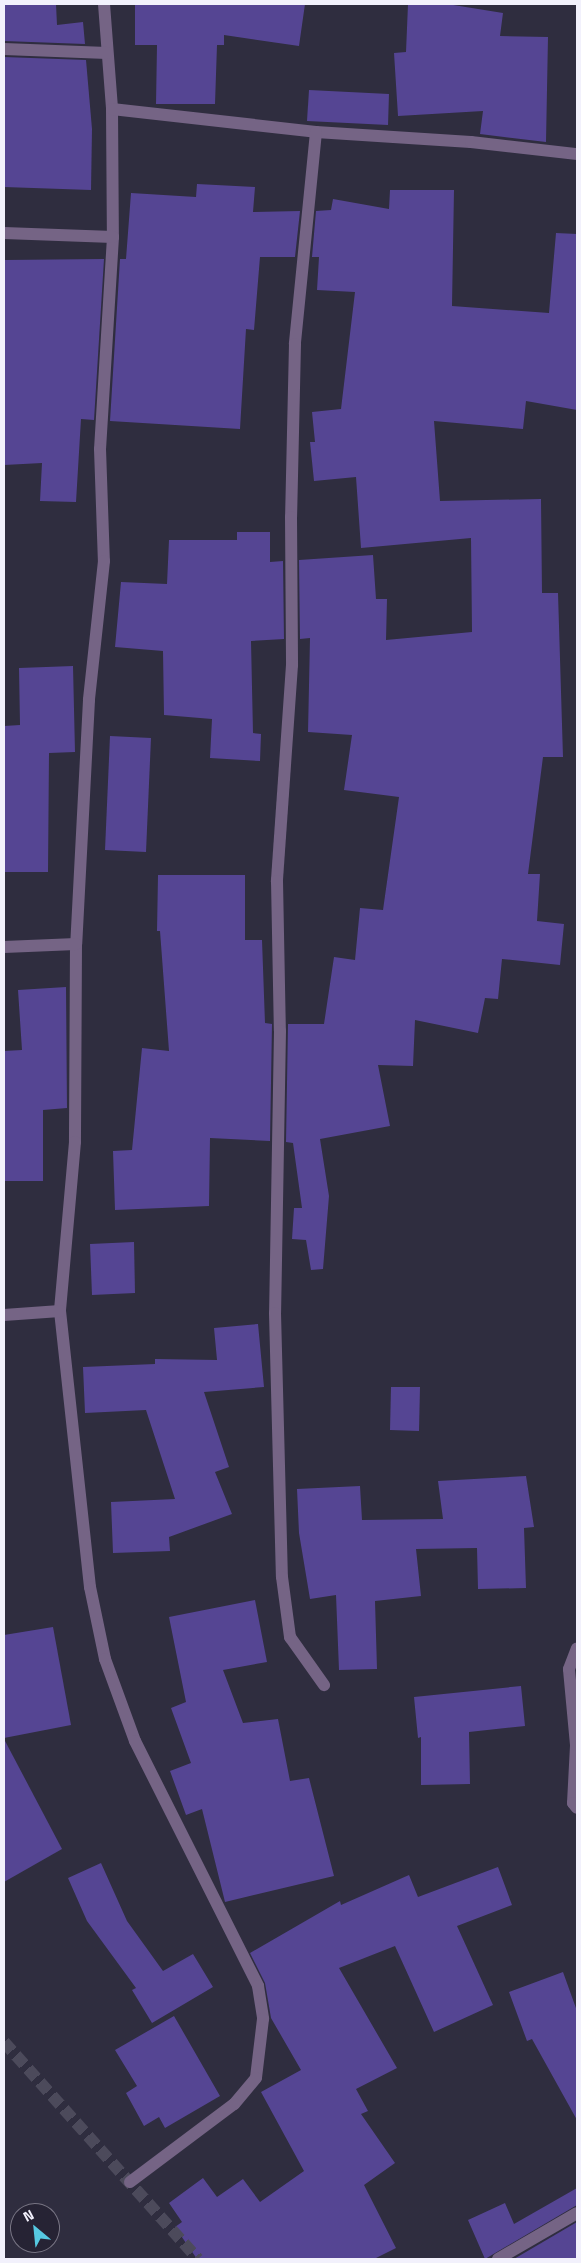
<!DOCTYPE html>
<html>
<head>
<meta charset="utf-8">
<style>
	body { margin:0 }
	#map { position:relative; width:581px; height:2263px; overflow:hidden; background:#2f2d3f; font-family:"Titillium Web",sans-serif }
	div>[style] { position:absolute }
	.building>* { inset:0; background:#554593 }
	.street-tunnel>* { height:12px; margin-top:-6px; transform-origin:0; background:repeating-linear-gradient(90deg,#4c4a5b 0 12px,transparent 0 18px) }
	.lane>* { height:12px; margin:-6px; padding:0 6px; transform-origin:6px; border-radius:6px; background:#756485 }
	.street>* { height:12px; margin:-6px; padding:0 6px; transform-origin:6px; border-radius:6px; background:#756485 }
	span { translate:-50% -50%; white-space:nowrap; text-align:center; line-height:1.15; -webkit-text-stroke:4px #262334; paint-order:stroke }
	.frame { position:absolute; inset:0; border:5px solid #f2f1fc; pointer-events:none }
	.north { position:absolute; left:10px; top:2203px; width:50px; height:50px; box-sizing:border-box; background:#262334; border:1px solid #787584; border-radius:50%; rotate:332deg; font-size:14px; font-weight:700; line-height:20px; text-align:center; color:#f2f1fc }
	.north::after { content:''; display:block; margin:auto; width:18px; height:22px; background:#56c9e1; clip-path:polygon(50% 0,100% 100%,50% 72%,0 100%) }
</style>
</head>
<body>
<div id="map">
	<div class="building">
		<div style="clip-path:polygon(4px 4px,56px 4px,57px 25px,83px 22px,85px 44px,4px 41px)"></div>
		<div style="clip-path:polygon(135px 4px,305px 4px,299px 46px,224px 35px,224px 45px,217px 45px,215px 104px,156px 104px,157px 45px,135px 45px)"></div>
		<div style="clip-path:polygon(408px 4px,447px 4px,503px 13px,500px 36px,548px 37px,546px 142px,480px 134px,483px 111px,398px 116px,394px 53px,406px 52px)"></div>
		<div style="clip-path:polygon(4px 57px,86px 60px,92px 129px,91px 190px,4px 187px)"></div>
		<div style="clip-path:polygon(309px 90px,389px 94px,388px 125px,307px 121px)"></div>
		<div style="clip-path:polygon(197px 184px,255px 187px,253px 212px,300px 211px,295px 257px,260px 257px,254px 330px,246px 329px,240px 429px,110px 421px,120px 259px,126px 259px,131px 193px,196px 197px)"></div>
		<div style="clip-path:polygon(390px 190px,454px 190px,452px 306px,549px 313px,556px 233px,577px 234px,577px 410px,526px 401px,523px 429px,434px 421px,440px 501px,541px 499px,542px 593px,558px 593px,563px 757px,543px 757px,528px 874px,540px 874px,537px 921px,564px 924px,560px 965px,502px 959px,498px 999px,485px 998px,478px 1033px,415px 1020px,413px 1066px,378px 1065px,390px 1126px,320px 1139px,329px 1196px,323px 1269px,311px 1270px,306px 1240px,292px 1239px,294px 1208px,302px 1208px,293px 1143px,286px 1142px,288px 1024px,324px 1024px,334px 957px,355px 960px,360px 908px,383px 910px,399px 797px,344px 790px,352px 735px,308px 732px,310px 638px,300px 639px,299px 560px,373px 555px,376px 599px,387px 599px,386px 640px,472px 632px,471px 538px,361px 548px,356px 477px,314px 481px,310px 442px,315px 442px,312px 412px,341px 409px,355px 292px,317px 290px,319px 257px,312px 257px,316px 211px,331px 210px,333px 199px,389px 209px)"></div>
		<div style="clip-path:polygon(104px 259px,94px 420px,81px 419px,76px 502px,40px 501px,42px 463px,4px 465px,4px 260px)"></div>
		<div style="clip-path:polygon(237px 532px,270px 532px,270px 562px,283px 561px,284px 639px,251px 641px,253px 733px,261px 734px,260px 761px,210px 758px,212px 719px,164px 715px,163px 651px,115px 647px,121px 582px,167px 584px,169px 540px,237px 540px)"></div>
		<div style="clip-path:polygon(73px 666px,75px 752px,49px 753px,48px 872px,4px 872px,4px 726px,20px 725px,19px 668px)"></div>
		<div style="clip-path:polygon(110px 736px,151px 738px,146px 852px,105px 850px)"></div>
		<div style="clip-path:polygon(158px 875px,245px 875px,245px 940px,262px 940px,265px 1023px,272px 1024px,270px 1141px,210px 1138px,209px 1206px,115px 1210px,113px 1151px,132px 1150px,142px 1048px,169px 1051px,160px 931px,157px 931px)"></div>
		<div style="clip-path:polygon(66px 987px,67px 1108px,43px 1110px,43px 1181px,4px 1181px,4px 1051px,22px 1050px,18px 990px)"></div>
		<div style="clip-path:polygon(134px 1242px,135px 1293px,92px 1295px,90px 1244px)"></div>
		<div style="clip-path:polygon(258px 1324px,264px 1387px,204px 1392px,229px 1467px,215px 1472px,232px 1514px,169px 1537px,170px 1551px,113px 1553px,111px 1502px,175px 1499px,146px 1410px,85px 1413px,83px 1367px,155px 1364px,155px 1359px,217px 1360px,214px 1328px)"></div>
		<div style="clip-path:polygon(391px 1387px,420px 1387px,419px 1431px,390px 1430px)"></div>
		<div style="clip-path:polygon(526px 1476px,534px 1527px,524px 1528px,526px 1588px,478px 1589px,477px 1548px,416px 1549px,421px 1596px,375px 1601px,377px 1669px,339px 1670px,336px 1595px,310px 1599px,299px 1533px,297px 1489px,360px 1486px,362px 1520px,443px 1519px,438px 1481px)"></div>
		<div style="clip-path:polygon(255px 1600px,267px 1662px,223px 1670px,243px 1723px,278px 1719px,290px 1781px,309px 1778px,334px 1876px,225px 1902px,202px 1809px,186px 1815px,170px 1771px,191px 1763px,171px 1708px,186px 1702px,169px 1617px)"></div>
		<div style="clip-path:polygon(53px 1627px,71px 1725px,4px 1738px,4px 1635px)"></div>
		<div style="clip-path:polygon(521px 1686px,525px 1726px,469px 1732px,470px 1784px,421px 1785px,421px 1737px,418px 1738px,414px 1697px)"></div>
		<div style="clip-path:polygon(4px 1739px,62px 1849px,4px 1882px)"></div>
		<div style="clip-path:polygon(101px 1863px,127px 1921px,163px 1971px,193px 1954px,213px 1987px,152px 2023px,132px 1990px,136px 1988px,87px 1921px,68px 1878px)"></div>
		<div style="clip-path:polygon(498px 1867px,512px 1905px,457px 1926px,493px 2005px,434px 2032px,395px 1946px,339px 1968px,397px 2068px,356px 2089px,368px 2111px,361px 2114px,395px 2163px,364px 2185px,396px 2248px,374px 2259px,197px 2259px,175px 2227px,182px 2222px,169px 2203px,203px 2178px,217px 2197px,243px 2179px,260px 2202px,304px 2171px,261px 2092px,301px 2070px,271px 2018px,265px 1983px,250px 1953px,340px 1901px,341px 1905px,409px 1875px,418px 1897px)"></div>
		<div style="clip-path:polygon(563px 1972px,577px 2011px,577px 2120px,532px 2039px,527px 2041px,509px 1992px)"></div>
		<div style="clip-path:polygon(174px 2016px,220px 2096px,165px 2128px,159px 2117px,144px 2126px,126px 2093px,137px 2086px,115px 2050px)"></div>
		<div style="clip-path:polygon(577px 2188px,577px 2205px,485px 2259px,468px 2220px,505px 2203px,514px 2224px)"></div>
		<div style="clip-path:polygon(577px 2222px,577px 2259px,514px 2259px)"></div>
	</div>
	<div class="street-tunnel">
		<div style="left:4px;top:2042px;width:291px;rotate:48.2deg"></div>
	</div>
	<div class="lane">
		<div style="left:573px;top:1803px;width:58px;rotate:-87deg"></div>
		<div style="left:576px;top:1745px;width:76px;rotate:-95.3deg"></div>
		<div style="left:569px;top:1669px;width:22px;rotate:-69deg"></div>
	</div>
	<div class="street">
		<div style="left:104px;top:4px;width:105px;rotate:85.6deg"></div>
		<div style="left:112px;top:109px;width:128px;rotate:89.6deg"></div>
		<div style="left:113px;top:237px;width:212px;rotate:93.5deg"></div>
		<div style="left:100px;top:449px;width:112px;rotate:88deg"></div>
		<div style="left:104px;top:561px;width:140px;rotate:96.2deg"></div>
		<div style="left:89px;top:700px;width:244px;rotate:93deg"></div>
		<div style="left:76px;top:944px;width:198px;rotate:90.3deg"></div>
		<div style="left:75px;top:1142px;width:170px;rotate:95.1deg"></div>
		<div style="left:60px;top:1311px;width:278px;rotate:83.8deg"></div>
		<div style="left:90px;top:1587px;width:74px;rotate:78.2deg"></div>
		<div style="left:105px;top:1659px;width:87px;rotate:69.9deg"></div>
		<div style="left:135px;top:1741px;width:274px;rotate:63.3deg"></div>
		<div style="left:258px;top:1986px;width:33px;rotate:81deg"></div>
		<div style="left:263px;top:2019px;width:59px;rotate:96.8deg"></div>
		<div style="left:256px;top:2078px;width:34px;rotate:130deg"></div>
		<div style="left:234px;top:2104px;width:130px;rotate:143.1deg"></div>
		<div style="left:4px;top:49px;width:103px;rotate:2.2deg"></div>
		<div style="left:112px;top:109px;width:205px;rotate:6.4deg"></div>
		<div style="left:316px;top:132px;width:155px;rotate:3.7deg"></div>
		<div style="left:471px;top:142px;width:107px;rotate:6.5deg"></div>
		<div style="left:316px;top:132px;width:213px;rotate:95.7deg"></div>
		<div style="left:295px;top:344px;width:173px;rotate:91.3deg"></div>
		<div style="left:291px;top:517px;width:148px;rotate:89.6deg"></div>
		<div style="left:292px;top:665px;width:217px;rotate:94deg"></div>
		<div style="left:277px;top:881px;width:150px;rotate:88.9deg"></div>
		<div style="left:280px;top:1031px;width:282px;rotate:91deg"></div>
		<div style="left:275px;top:1313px;width:264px;rotate:88.5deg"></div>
		<div style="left:282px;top:1577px;width:61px;rotate:82.4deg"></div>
		<div style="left:290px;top:1637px;width:59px;rotate:54.7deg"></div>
		<div style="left:4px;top:233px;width:109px;rotate:2.1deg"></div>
		<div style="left:4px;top:947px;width:72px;rotate:-2.4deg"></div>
		<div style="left:4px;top:1315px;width:56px;rotate:-4.1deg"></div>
		<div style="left:573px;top:1803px;width:6px;rotate:51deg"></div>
		<div style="left:498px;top:2259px;width:91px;rotate:-30.2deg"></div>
	</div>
	<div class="frame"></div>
	<div class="north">N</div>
</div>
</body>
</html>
